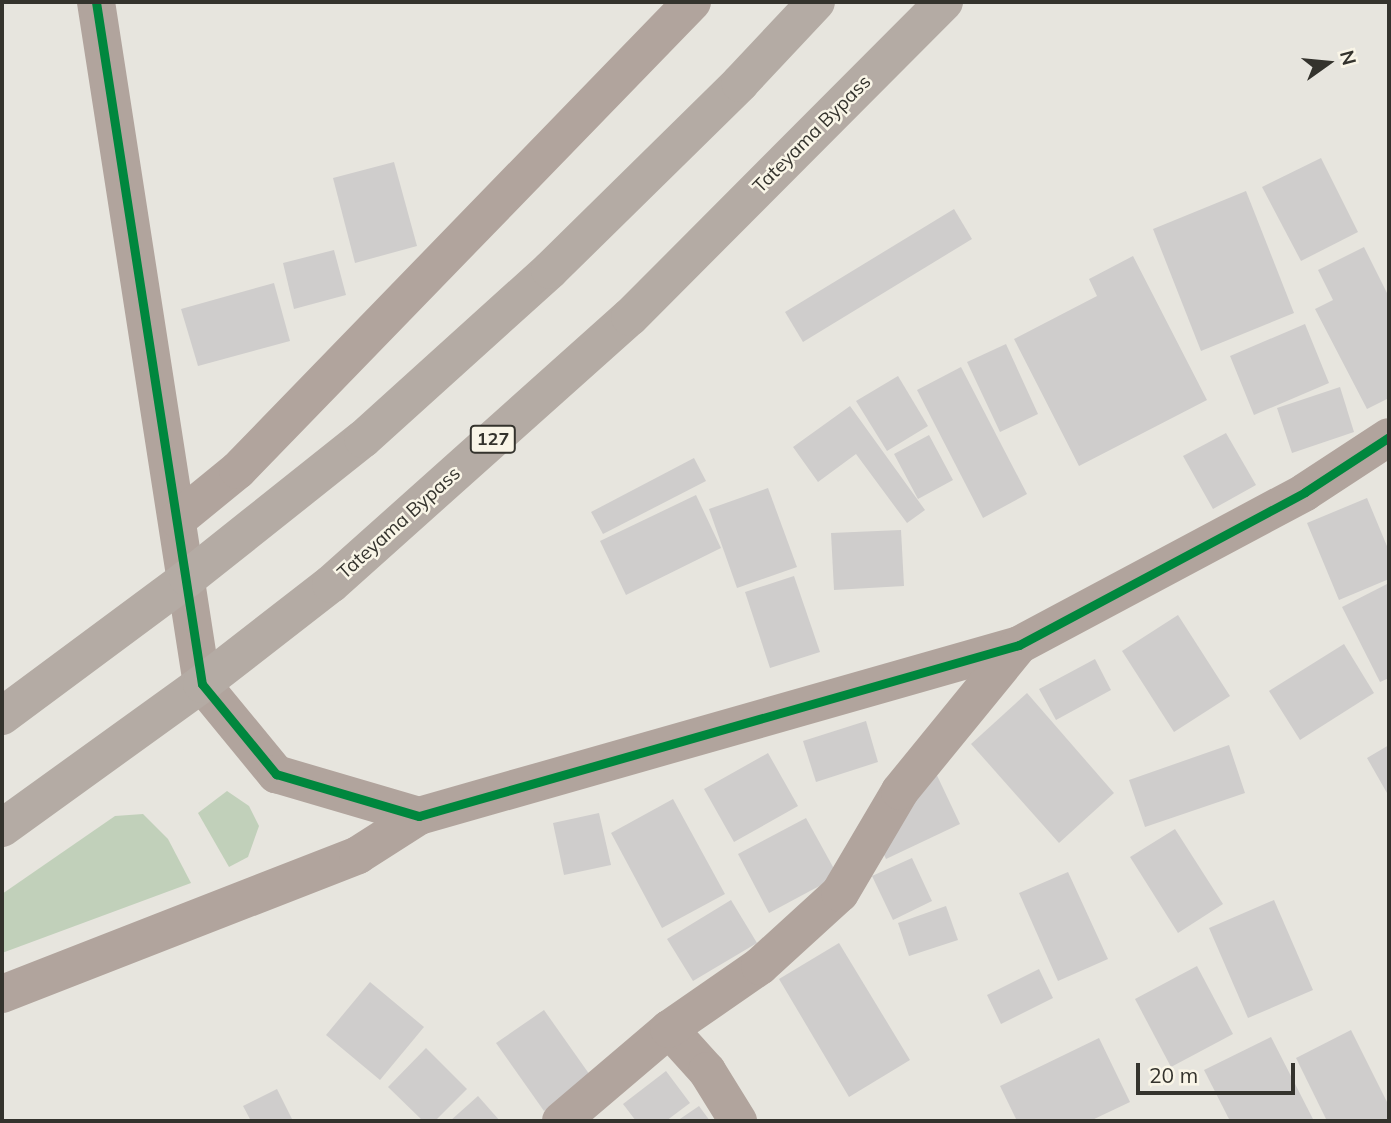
<!DOCTYPE html>
<html>
<head>
<meta charset="utf-8">
<style>
	body { margin:0 }
	#map { position:relative; width:1391px; height:1123px; overflow:hidden; background:#e7e5de; font-family:Mulish,sans-serif }
	div>[style] { position:absolute }
	.green>* { inset:0; background:#c1d0ba }
	.building>* { inset:0; background:#cfcdcc }
	.minor>* { height:38px; margin:-19px; padding:0 19px; transform-origin:19px; border-radius:19px; background:#b1a49d }
	.highway>* { height:38px; margin:-19px; padding:0 19px; transform-origin:19px; border-radius:19px; background:#b4aba4 }
	.cycleway>* { height:9px; margin:-4.5px; padding:0 4.5px; transform-origin:4.5px; border-radius:4.5px; background:#00873e }
	span { translate:-50% -50%; white-space:nowrap; text-align:center; line-height:1.15; -webkit-text-stroke:5px #f9f5e7; paint-order:stroke }
	.shield-label span { padding:2px 5px; background:#f9f5e7; border:2px solid; border-radius:5px; -webkit-text-stroke-width:0 }
	.shield-label { font-size:18px; color:#34332d; font-weight:700 }
	.street-label { font-size:19px; color:#34332d }
	.frame { position:absolute; inset:0; border:4px solid #34332d; pointer-events:none }
	.north { position:absolute; left:1293px; top:28px; width:70px; height:70px; -webkit-text-stroke:5px #f9f5e7; paint-order:stroke; rotate:75deg; font-size:19px; font-weight:700; line-height:28px; text-align:center; color:#34332d }
	.north::after { content:''; display:block; margin:auto; width:24px; height:32px; background:#34332d; clip-path:polygon(50% 0,100% 100%,50% 72%,0 100%) }
	.scale { position:absolute; left:1136px; top:1063px; width:159px; height:32px; box-sizing:border-box; border:4px solid #34332d; border-top:0; padding-left:9px; font-size:21px; line-height:24px; white-space:nowrap; color:#34332d; -webkit-text-stroke:5px #f9f5e7; paint-order:stroke }
</style>
</head>
<body>
<div id="map">
	<div class="green">
		<div style="clip-path:polygon(227px 791px,249px 806px,259px 826px,248px 857px,229px 867px,198px 813px)"></div>
		<div style="clip-path:polygon(143px 814px,168px 839px,191px 883px,2px 953px,2px 894px,115px 816px)"></div>
	</div>
	<div class="building">
		<div style="clip-path:polygon(1321px 158px,1358px 232px,1301px 261px,1262px 187px)"></div>
		<div style="clip-path:polygon(394px 162px,417px 246px,355px 263px,333px 178px)"></div>
		<div style="clip-path:polygon(1246px 191px,1294px 313px,1201px 351px,1153px 229px)"></div>
		<div style="clip-path:polygon(954px 209px,972px 239px,803px 342px,785px 312px)"></div>
		<div style="clip-path:polygon(1364px 247px,1389px 297px,1389px 398px,1367px 409px,1315px 309px,1333px 300px,1318px 270px)"></div>
		<div style="clip-path:polygon(334px 250px,346px 295px,294px 309px,283px 263px)"></div>
		<div style="clip-path:polygon(1133px 256px,1207px 400px,1079px 466px,1014px 339px,1097px 296px,1089px 279px)"></div>
		<div style="clip-path:polygon(274px 283px,290px 341px,198px 366px,181px 309px)"></div>
		<div style="clip-path:polygon(1305px 324px,1329px 383px,1254px 415px,1230px 356px)"></div>
		<div style="clip-path:polygon(1006px 344px,1038px 414px,1000px 432px,967px 362px)"></div>
		<div style="clip-path:polygon(961px 367px,1027px 494px,983px 518px,917px 390px)"></div>
		<div style="clip-path:polygon(898px 376px,928px 426px,887px 451px,856px 401px)"></div>
		<div style="clip-path:polygon(1340px 387px,1354px 432px,1292px 453px,1277px 408px)"></div>
		<div style="clip-path:polygon(850px 406px,925px 510px,907px 523px,856px 454px,818px 482px,793px 447px)"></div>
		<div style="clip-path:polygon(1226px 433px,1256px 485px,1213px 509px,1183px 456px)"></div>
		<div style="clip-path:polygon(929px 435px,953px 480px,918px 499px,894px 454px)"></div>
		<div style="clip-path:polygon(694px 458px,706px 481px,603px 534px,591px 512px)"></div>
		<div style="clip-path:polygon(768px 488px,797px 567px,737px 588px,709px 509px)"></div>
		<div style="clip-path:polygon(696px 495px,721px 548px,626px 595px,600px 541px)"></div>
		<div style="clip-path:polygon(1367px 498px,1389px 551px,1389px 579px,1339px 600px,1307px 523px)"></div>
		<div style="clip-path:polygon(901px 530px,904px 586px,834px 590px,831px 533px)"></div>
		<div style="clip-path:polygon(794px 576px,820px 652px,770px 668px,745px 592px)"></div>
		<div style="clip-path:polygon(1389px 583px,1389px 678px,1380px 682px,1342px 607px)"></div>
		<div style="clip-path:polygon(1178px 615px,1230px 696px,1174px 732px,1122px 651px)"></div>
		<div style="clip-path:polygon(1344px 644px,1374px 693px,1300px 740px,1269px 691px)"></div>
		<div style="clip-path:polygon(1095px 659px,1111px 690px,1056px 720px,1039px 689px)"></div>
		<div style="clip-path:polygon(1027px 693px,1114px 793px,1059px 843px,971px 744px)"></div>
		<div style="clip-path:polygon(866px 721px,878px 762px,816px 782px,803px 741px)"></div>
		<div style="clip-path:polygon(1229px 745px,1245px 793px,1145px 827px,1129px 780px)"></div>
		<div style="clip-path:polygon(1389px 745px,1389px 792px,1387px 793px,1367px 758px)"></div>
		<div style="clip-path:polygon(768px 753px,798px 806px,734px 842px,704px 789px)"></div>
		<div style="clip-path:polygon(933px 767px,960px 824px,886px 859px,879px 844px)"></div>
		<div style="clip-path:polygon(673px 799px,725px 894px,662px 928px,611px 833px)"></div>
		<div style="clip-path:polygon(599px 813px,611px 865px,564px 875px,553px 823px)"></div>
		<div style="clip-path:polygon(806px 818px,838px 876px,769px 913px,738px 854px)"></div>
		<div style="clip-path:polygon(1175px 829px,1223px 904px,1178px 933px,1130px 857px)"></div>
		<div style="clip-path:polygon(912px 858px,932px 901px,893px 920px,872px 876px)"></div>
		<div style="clip-path:polygon(1068px 872px,1108px 959px,1058px 981px,1019px 893px)"></div>
		<div style="clip-path:polygon(731px 900px,757px 943px,693px 981px,667px 939px)"></div>
		<div style="clip-path:polygon(1274px 900px,1313px 990px,1248px 1018px,1209px 928px)"></div>
		<div style="clip-path:polygon(946px 906px,958px 940px,909px 956px,898px 923px)"></div>
		<div style="clip-path:polygon(839px 943px,910px 1060px,849px 1097px,779px 979px)"></div>
		<div style="clip-path:polygon(1197px 966px,1233px 1034px,1171px 1067px,1135px 999px)"></div>
		<div style="clip-path:polygon(1039px 969px,1053px 998px,1001px 1024px,987px 995px)"></div>
		<div style="clip-path:polygon(370px 982px,424px 1027px,380px 1080px,326px 1035px)"></div>
		<div style="clip-path:polygon(544px 1010px,592px 1078px,544px 1111px,496px 1043px)"></div>
		<div style="clip-path:polygon(1351px 1030px,1389px 1106px,1389px 1121px,1327px 1121px,1296px 1058px)"></div>
		<div style="clip-path:polygon(1271px 1037px,1314px 1121px,1230px 1121px,1204px 1070px)"></div>
		<div style="clip-path:polygon(1099px 1038px,1130px 1102px,1090px 1121px,1017px 1121px,1000px 1086px)"></div>
		<div style="clip-path:polygon(426px 1048px,467px 1089px,435px 1121px,423px 1121px,388px 1087px)"></div>
		<div style="clip-path:polygon(666px 1071px,690px 1103px,666px 1121px,636px 1121px,623px 1104px)"></div>
		<div style="clip-path:polygon(277px 1089px,293px 1121px,251px 1121px,243px 1106px)"></div>
		<div style="clip-path:polygon(478px 1096px,500px 1121px,450px 1121px)"></div>
		<div style="clip-path:polygon(699px 1106px,710px 1121px,677px 1121px)"></div>
	</div>
	<div class="minor">
		<div style="left:96px;top:2px;width:690px;rotate:81.17deg"></div>
		<div style="left:202px;top:684px;width:117px;rotate:50.6deg"></div>
		<div style="left:276px;top:774px;width:149px;rotate:16.4deg"></div>
		<div style="left:419px;top:816px;width:624px;rotate:-15.91deg"></div>
		<div style="left:1019px;top:645px;width:324px;rotate:-28.1deg"></div>
		<div style="left:1305px;top:492px;width:100px;rotate:-33.2deg"></div>
		<div style="left:178px;top:519px;width:77px;rotate:-39.2deg"></div>
		<div style="left:238px;top:470px;width:652px;rotate:-45.87deg"></div>
		<div style="left:2px;top:994px;width:382px;rotate:-21.3deg"></div>
		<div style="left:358px;top:855px;width:72px;rotate:-32.6deg"></div>
		<div style="left:669px;top:1029px;width:57px;rotate:47.9deg"></div>
		<div style="left:707px;top:1071px;width:59px;rotate:58.2deg"></div>
		<div style="left:561px;top:1121px;width:142px;rotate:-40.4deg"></div>
		<div style="left:669px;top:1029px;width:111px;rotate:-34.7deg"></div>
		<div style="left:760px;top:966px;width:108px;rotate:-42.4deg"></div>
		<div style="left:840px;top:893px;width:118px;rotate:-59.5deg"></div>
		<div style="left:900px;top:791px;width:188px;rotate:-50.8deg"></div>
	</div>
	<div class="highway">
		<div style="left:2px;top:716px;width:232px;rotate:-36.6deg"></div>
		<div style="left:188px;top:578px;width:223px;rotate:-38.5deg"></div>
		<div style="left:363px;top:439px;width:252px;rotate:-42.1deg"></div>
		<div style="left:550px;top:270px;width:267px;rotate:-44.5deg"></div>
		<div style="left:740px;top:83px;width:111px;rotate:-46.8deg"></div>
		<div style="left:2px;top:828px;width:246px;rotate:-35.8deg"></div>
		<div style="left:202px;top:684px;width:163px;rotate:-37.8deg"></div>
		<div style="left:331px;top:584px;width:401px;rotate:-41.8deg"></div>
		<div style="left:630px;top:317px;width:445px;rotate:-45.1deg"></div>
	</div>
	<div class="cycleway">
		<div style="left:96px;top:2px;width:690px;rotate:81.17deg"></div>
		<div style="left:202px;top:684px;width:117px;rotate:50.6deg"></div>
		<div style="left:276px;top:774px;width:149px;rotate:16.4deg"></div>
		<div style="left:419px;top:816px;width:624px;rotate:-15.91deg"></div>
		<div style="left:1019px;top:645px;width:324px;rotate:-28.1deg"></div>
		<div style="left:1305px;top:492px;width:100px;rotate:-33.2deg"></div>
	</div>
	<div class="shield-label">
		<span style="left:493px;top:439px">127</span>
	</div>
	<div class="street-label">
		<span style="left:812px;top:134px;rotate:-45deg">Tateyama Bypass</span>
		<span style="left:399px;top:523px;rotate:-42deg">Tateyama Bypass</span>
	</div>
	<div class="frame"></div>
	<div class="north">N</div>
	<div class="scale">20 m</div>
</div>
</body>
</html>
